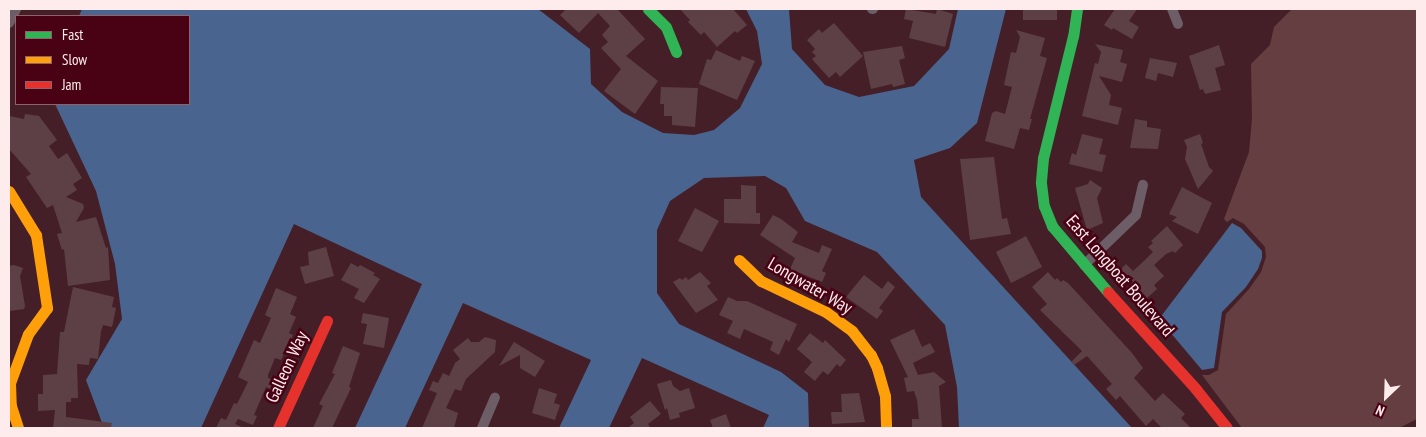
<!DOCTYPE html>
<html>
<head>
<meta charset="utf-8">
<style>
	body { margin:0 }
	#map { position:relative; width:1426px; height:437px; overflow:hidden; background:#451f27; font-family:"PT Sans Narrow",sans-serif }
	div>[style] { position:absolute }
	.green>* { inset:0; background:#653e41 }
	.water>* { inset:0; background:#48648f }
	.building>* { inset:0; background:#5d4045 }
	.street>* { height:10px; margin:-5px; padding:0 5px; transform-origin:5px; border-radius:5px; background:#6d5d67 }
	.fast>* { height:11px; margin:-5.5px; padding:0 5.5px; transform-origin:5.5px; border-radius:5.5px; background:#30b455 }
	.slow>* { height:11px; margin:-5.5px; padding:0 5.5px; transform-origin:5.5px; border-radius:5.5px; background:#ff9f0a }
	.jam>* { height:11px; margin:-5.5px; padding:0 5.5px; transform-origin:5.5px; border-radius:5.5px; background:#e5322d }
	span { translate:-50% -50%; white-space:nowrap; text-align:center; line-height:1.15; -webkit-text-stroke:5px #490213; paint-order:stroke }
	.street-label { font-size:18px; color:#feeced }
	.frame { position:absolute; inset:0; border:10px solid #feeced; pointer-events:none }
	.legend { position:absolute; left:15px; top:15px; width:175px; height:90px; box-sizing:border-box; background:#490213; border:1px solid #91606a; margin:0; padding:6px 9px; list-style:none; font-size:15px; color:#feeced }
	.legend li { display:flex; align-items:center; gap:10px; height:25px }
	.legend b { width:25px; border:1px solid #91606a }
	.north { position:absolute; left:1361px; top:372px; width:50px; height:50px; -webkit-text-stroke:4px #490213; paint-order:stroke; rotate:204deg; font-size:14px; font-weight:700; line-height:20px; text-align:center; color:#feeced }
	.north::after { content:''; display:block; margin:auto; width:18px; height:22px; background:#feeced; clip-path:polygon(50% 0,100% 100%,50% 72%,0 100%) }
</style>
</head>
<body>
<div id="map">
	<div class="green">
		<div style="clip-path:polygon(1292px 9px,1417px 9px,1417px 419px,1399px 428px,1242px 428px,1202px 375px,1209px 375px,1218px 370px,1226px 314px,1249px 289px,1261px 272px,1266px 257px,1265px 247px,1244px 224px,1233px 218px,1227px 222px,1224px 219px,1249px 152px,1252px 119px,1251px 64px,1270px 45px,1274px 27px)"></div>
	</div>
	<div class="water">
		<div style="clip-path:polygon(82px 9px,538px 9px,590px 49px,591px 84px,622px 112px,663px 133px,694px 135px,714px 130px,740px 108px,762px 64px,757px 31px,746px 9px,789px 9px,792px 49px,825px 85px,859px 97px,914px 86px,949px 49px,958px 9px,1006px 9px,977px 123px,950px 148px,914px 160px,921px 197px,1132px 428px,959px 428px,957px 387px,945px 325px,877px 252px,805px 221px,786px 188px,765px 176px,704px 178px,670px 201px,657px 230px,657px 293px,679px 324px,781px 372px,808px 393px,809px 428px,763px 428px,769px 415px,642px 358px,609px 428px,559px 428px,591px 360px,463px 303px,405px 428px,355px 428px,422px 284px,294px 224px,201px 428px,104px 428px,86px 380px,122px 319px,115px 264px,96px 191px,55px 104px,189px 104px,189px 16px,79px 16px)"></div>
		<div style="clip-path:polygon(1232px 223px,1241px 228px,1262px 251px,1262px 258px,1258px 269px,1246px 287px,1222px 312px,1214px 368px,1202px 370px,1159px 319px)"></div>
	</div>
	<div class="building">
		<div style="clip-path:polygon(566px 9px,617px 9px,645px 39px,626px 56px,658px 81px,635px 114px,604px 91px,621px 69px,601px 48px,608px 42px,602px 35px,610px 26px,598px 13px,579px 33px,560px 15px)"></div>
		<div style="clip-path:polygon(680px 9px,733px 9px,747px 25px,737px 33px,735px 31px,717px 47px,704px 32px,701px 35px,688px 22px,690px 20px)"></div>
		<div style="clip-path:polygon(906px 9px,936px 14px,937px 9px,953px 14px,945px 47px,909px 38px,913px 21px,904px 19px)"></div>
		<div style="clip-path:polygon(1023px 9px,1057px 9px,1057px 20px,1023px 20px)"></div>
		<div style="clip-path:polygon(1115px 9px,1137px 9px,1129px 21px,1139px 27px,1132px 39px,1113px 28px,1112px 30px,1104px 25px)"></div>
		<div style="clip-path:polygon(834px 23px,863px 56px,840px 77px,836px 72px,829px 78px,812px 59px,816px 56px,812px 52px,815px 49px,807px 40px,819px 29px,822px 33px)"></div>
		<div style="clip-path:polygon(1016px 30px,1045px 38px,1040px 56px,1047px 58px,1030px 119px,1032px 119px,1029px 130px,1020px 128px,1014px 149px,985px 141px,992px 113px,996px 111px,1005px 114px,1012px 87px,1004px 85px,1011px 52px,1016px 53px,1020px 37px)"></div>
		<div style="clip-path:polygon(1095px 44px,1123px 50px,1120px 62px,1127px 64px,1122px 82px,1099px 76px,1111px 95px,1109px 105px,1122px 108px,1118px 125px,1082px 116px,1095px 63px,1098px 64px,1101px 52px)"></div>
		<div style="clip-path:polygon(1219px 45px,1225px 65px,1215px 68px,1221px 90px,1205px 94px,1203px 89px,1200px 90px,1189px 56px)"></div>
		<div style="clip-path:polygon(902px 46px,905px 58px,899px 60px,905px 84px,893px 87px,892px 84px,871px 89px,863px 52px)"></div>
		<div style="clip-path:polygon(716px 50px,740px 61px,742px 56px,755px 61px,737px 100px,699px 84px,707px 59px,711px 60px)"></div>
		<div style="clip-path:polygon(1150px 58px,1177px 63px,1173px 77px,1158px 73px,1156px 81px,1145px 78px)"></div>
		<div style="clip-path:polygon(661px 87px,698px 88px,695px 127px,672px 125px,672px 116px,664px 116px,664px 104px,660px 104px)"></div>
		<div style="clip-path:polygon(25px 114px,39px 116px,57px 140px,49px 146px,58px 159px,67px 153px,82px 178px,73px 184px,77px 190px,66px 197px,83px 204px,84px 208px,76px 222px,96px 217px,106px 248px,108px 247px,110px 280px,68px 286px,64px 249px,62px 250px,57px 234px,62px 233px,53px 205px,47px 208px,26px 177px,31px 174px,9px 149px,9px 116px,24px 119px)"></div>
		<div style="clip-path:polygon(1135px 119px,1147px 121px,1147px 127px,1161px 129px,1158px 149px,1130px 148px)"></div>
		<div style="clip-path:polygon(1082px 134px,1103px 139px,1099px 154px,1106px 155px,1102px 172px,1069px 164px,1072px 153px,1076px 155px)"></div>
		<div style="clip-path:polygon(1200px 134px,1203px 143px,1201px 144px,1209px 167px,1213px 171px,1198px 189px,1185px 159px,1187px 147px,1184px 140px)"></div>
		<div style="clip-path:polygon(994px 157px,1002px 219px,1007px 218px,1011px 234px,970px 240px,960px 159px)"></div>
		<div style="clip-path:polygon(1090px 180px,1102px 188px,1097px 198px,1103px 223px,1087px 230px,1075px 188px,1088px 184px)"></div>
		<div style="clip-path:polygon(741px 185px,756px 186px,756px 213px,760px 213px,760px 224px,724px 223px,724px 199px,741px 199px)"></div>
		<div style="clip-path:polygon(1182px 187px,1212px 203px,1198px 234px,1172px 221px,1177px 217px,1169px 214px)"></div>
		<div style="clip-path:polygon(695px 208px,719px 221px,702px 252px,678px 241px)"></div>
		<div style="clip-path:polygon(773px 215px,781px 219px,798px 232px,792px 242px,819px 253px,822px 245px,832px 249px,822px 271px,826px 273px,822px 282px,790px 269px,795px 258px,760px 235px)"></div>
		<div style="clip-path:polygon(1167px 226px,1183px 245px,1175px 253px,1173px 251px,1166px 254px,1154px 265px,1164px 276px,1154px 285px,1157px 289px,1146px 299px,1119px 271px,1126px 264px,1133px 271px,1145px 260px,1153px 252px,1148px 247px,1153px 243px,1151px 241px)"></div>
		<div style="clip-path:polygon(1026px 236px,1042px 267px,1011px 283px,996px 252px)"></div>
		<div style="clip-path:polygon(326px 247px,334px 276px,305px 284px,300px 267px,309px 265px,308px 252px)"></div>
		<div style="clip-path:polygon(351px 263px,358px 267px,360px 265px,375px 273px,373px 275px,380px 279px,364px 303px,354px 298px,359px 289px,341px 280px)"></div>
		<div style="clip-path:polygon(14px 265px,23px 268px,20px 276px,25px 306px,24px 309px,9px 311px,9px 266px)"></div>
		<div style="clip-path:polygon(700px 272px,711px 283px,707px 286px,718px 300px,696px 313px,673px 282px,680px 278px,682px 280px,686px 277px,688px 280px)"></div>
		<div style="clip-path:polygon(1048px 272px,1055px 280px,1057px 278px,1061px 282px,1063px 280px,1068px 283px,1132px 353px,1143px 368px,1134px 378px,1145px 390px,1155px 401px,1163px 393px,1185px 414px,1181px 418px,1191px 428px,1162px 428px,1153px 419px,1146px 426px,1120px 396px,1116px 400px,1106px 389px,1112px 384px,1087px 356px,1074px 365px,1071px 362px,1082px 351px,1040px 310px,1047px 304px,1032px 287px)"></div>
		<div style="clip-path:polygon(864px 275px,882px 289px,888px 281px,895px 287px,879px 308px,883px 311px,877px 319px,846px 297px)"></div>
		<div style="clip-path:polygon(73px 287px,114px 297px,112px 307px,116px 308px,112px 327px,103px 325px,101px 331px,98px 359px,90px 358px,89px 365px,77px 364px,78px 398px,71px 398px,71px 402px,66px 402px,66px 417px,112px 423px,111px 428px,53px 428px,55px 410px,38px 411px,38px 394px,43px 394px,43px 375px,57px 374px,60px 332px,64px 332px)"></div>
		<div style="clip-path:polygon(276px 288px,297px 297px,290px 314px,296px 317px,289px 333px,293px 335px,281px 360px,275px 358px,268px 375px,268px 378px,274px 380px,270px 389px,266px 387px,254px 415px,257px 416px,253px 425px,238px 419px,235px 424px,244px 428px,216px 428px,221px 418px,226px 420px,234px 403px,237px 404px,248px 382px,238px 377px,254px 340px,260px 343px,271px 318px,265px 315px)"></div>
		<div style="clip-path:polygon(728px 297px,737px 301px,747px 301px,797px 324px,789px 342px,786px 339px,779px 355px,770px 350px,773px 342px,744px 329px,740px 339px,727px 333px,733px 321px,719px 315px)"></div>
		<div style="clip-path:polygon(363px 313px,389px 318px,384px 348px,363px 344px,367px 324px,361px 323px)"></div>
		<div style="clip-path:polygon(914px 329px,922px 347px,930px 343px,935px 352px,913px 363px,918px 375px,934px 372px,946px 382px,939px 386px,942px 428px,912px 428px,912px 419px,919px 419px,917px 400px,914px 391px,907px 392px,904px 378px,908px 377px,890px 340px)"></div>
		<div style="clip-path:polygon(810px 333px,823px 343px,825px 340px,846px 360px,840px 367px,837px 364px,828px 375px,823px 371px,815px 381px,804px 372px,812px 362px,797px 349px)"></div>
		<div style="clip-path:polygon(485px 337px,496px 340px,495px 352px,466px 379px,461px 391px,455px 389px,446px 408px,458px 413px,454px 428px,422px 428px,437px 393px,429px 390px,433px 381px,438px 383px,443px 373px,449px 376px,455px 363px,460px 359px,453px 350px,468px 338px,471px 342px,479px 342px)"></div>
		<div style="clip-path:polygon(514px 342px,545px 361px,535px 377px,520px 368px,520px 355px,499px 366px)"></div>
		<div style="clip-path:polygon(343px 346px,360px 353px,349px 387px,351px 388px,332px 428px,313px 428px,323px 406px,319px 404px,335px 374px,332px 373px)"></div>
		<div style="clip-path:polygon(671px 380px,673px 386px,680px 391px,689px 388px,695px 408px,679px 413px,680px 417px,670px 420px,667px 408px,665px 410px,657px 384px)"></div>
		<div style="clip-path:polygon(539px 388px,557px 394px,554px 403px,560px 405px,555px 420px,532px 413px)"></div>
		<div style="clip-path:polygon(859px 393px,865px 422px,832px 424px,831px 412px,842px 412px,841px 394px)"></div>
		<div style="clip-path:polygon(650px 401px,661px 414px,648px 424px,651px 428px,628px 428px,634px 423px,630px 417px)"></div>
		<div style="clip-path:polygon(726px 414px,731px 428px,713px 428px,710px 420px)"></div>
	</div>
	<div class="street">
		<div style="left:872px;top:9px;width:1px"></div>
		<div style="left:1172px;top:9px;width:16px;rotate:68deg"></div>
		<div style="left:9px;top:23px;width:16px;rotate:-63deg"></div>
		<div style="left:1084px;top:265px;width:72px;rotate:-43.9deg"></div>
		<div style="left:1136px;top:215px;width:31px;rotate:-77deg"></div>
		<div style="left:482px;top:428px;width:33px;rotate:-67deg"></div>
	</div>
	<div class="fast">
		<div style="left:648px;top:9px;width:25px;rotate:45deg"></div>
		<div style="left:666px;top:27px;width:27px;rotate:68deg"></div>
		<div style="left:1077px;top:9px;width:27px;rotate:98deg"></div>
		<div style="left:1073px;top:36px;width:126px;rotate:103.8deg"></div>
		<div style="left:1043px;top:158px;width:25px;rotate:95deg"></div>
		<div style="left:1041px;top:183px;width:23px;rotate:83deg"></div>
		<div style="left:1044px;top:206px;width:22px;rotate:68deg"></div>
		<div style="left:1052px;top:226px;width:87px;rotate:49.7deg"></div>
	</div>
	<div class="slow">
		<div style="left:9px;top:191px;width:52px;rotate:58.5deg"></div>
		<div style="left:36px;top:235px;width:74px;rotate:81.4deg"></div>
		<div style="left:47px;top:308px;width:32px;rotate:126deg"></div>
		<div style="left:28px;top:334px;width:52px;rotate:110.2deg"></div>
		<div style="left:10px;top:383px;width:23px;rotate:88deg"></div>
		<div style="left:11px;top:406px;width:23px;rotate:72deg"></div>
		<div style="left:739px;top:260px;width:30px;rotate:44deg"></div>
		<div style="left:761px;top:281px;width:72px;rotate:25.5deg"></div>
		<div style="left:826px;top:312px;width:32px;rotate:36deg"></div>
		<div style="left:852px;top:331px;width:31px;rotate:52deg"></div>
		<div style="left:871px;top:355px;width:14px;rotate:65deg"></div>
		<div style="left:877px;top:368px;width:29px;rotate:74deg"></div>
		<div style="left:885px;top:396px;width:32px;rotate:88deg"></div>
	</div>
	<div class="jam">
		<div style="left:1108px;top:292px;width:130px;rotate:47.8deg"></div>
		<div style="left:1195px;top:388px;width:51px;rotate:51.3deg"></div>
		<div style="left:278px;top:428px;width:118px;rotate:-65.4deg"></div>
	</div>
	<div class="street-label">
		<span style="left:1120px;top:276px;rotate:49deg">East Longboat Boulevard</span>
		<span style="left:810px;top:286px;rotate:30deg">Longwater Way</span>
		<span style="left:287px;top:367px;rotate:-65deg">Galleon Way</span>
	</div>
	<div class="frame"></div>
	<ul class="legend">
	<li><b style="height:6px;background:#30b455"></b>Fast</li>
	<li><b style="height:6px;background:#ff9f0a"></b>Slow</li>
	<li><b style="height:6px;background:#e5322d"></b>Jam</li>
	</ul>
	<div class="north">N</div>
</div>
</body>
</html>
